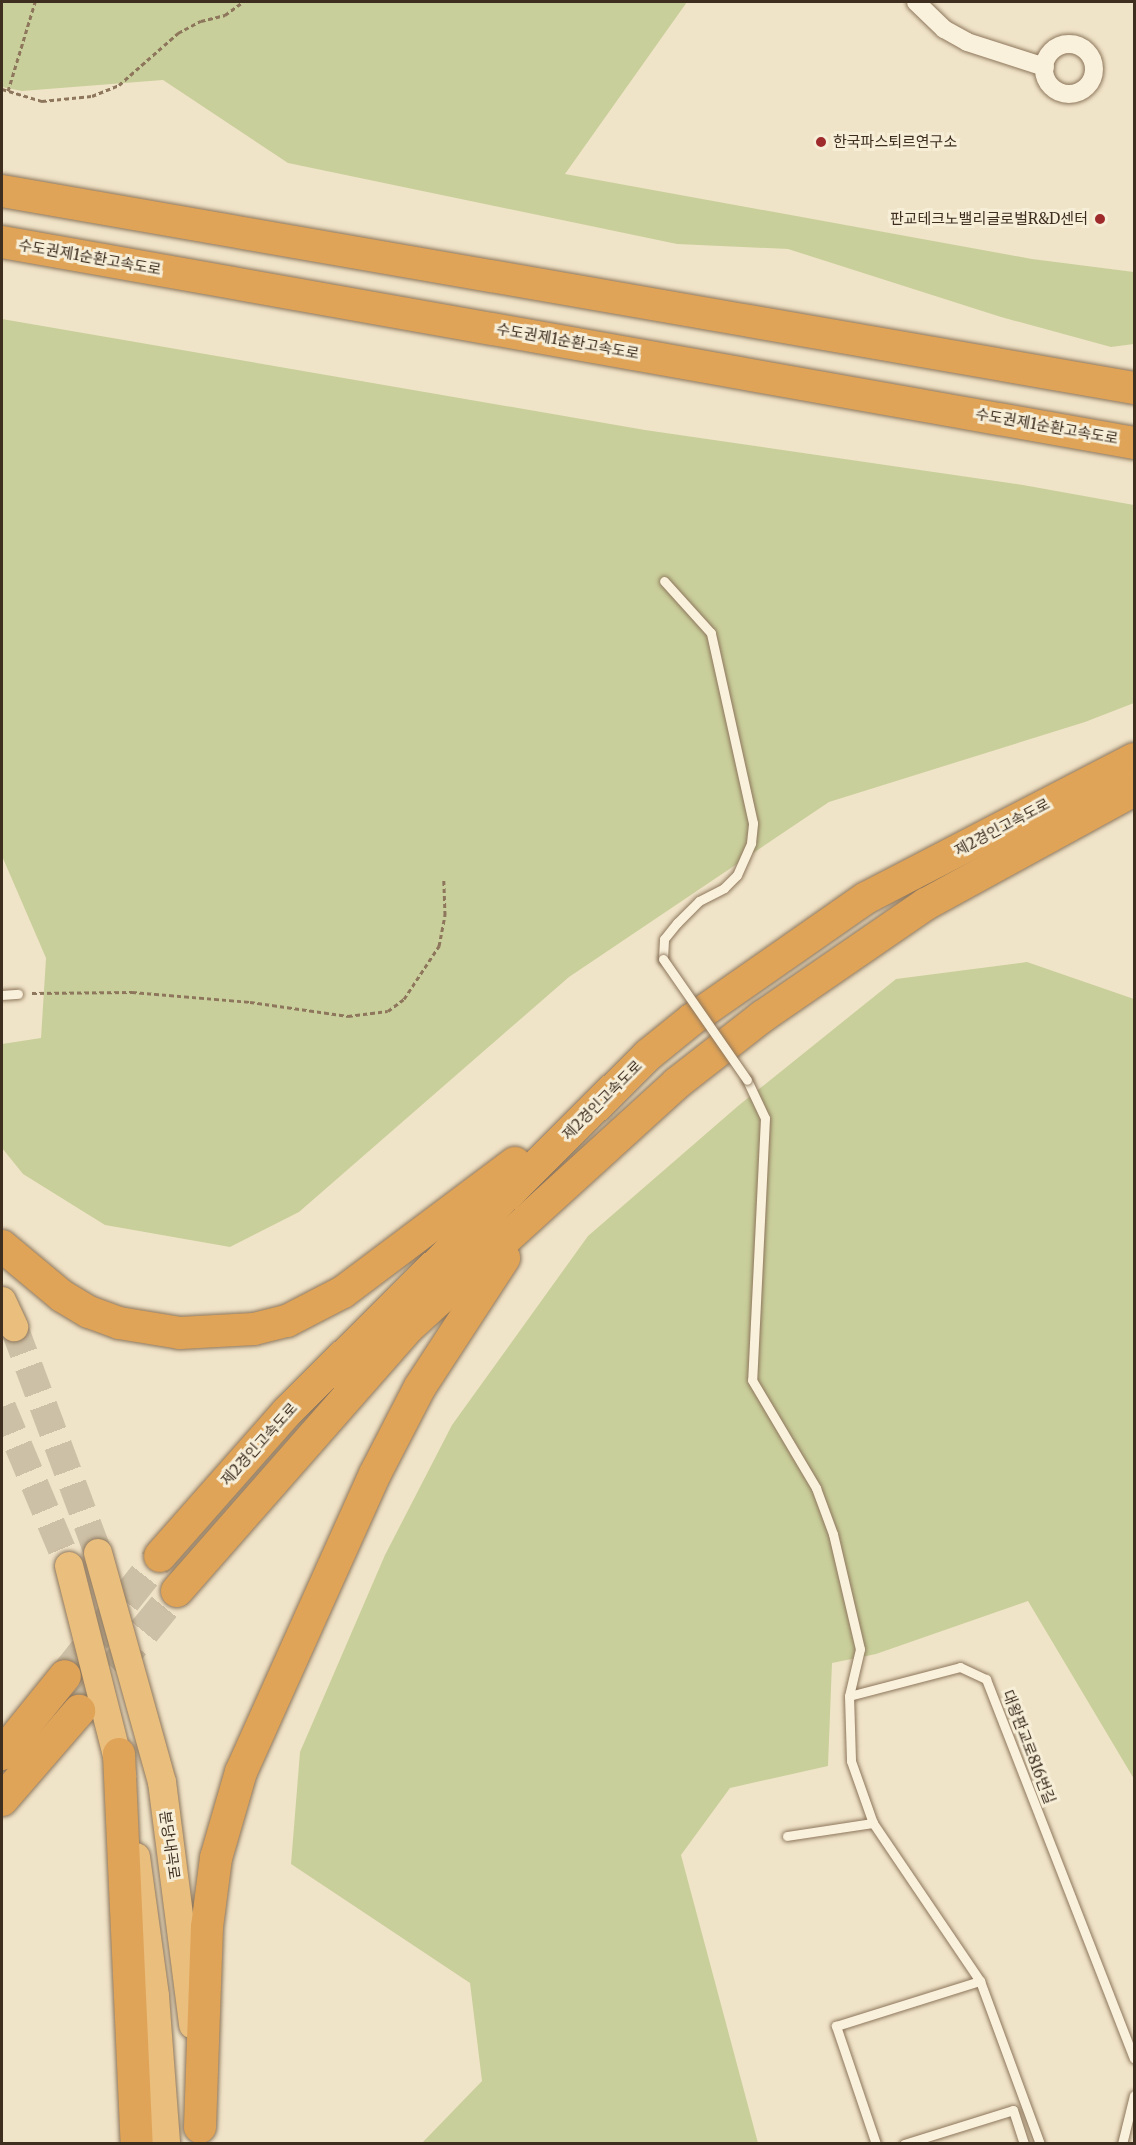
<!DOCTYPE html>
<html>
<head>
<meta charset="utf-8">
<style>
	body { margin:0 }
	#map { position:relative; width:1136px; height:2145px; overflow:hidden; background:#f0e4c8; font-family:Merriweather,"Noto Sans KR",serif }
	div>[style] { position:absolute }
	.green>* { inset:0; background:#c9cf9b }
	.trunk-tunnel>* { height:28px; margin-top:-14px; transform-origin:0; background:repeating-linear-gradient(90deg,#ccc0a6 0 28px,transparent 0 42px) }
	.motorway-tunnel>* { height:32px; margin-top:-16px; transform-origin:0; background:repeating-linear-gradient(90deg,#ccc0a6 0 32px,transparent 0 48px) }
	.path>* { height:3px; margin-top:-1.5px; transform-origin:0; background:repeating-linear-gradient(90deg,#8d765c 0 4.5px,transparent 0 7.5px) }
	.roads { filter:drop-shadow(0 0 2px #8d765c) drop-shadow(0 0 2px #8d765c) }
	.service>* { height:9px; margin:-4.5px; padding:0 4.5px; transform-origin:4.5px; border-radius:4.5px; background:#faf1dc }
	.minor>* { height:18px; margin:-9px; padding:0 9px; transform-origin:9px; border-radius:9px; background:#faf1dc }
	.minor>.ring { margin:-9px; padding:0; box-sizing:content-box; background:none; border:18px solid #faf1dc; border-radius:50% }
	.trunk>* { height:28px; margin:-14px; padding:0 14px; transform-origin:14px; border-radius:14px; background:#eabe7c }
	.motorway>* { height:32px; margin:-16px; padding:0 16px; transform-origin:16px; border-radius:16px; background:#e0a458 }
	.bridges { filter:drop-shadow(0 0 2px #8d765c) drop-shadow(0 0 2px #8d765c) }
	.service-bridge>* { height:9px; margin:-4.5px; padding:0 4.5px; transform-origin:4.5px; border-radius:4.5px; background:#faf1dc }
	.dots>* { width:16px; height:16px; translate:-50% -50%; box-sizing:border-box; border:3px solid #f7eed8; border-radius:50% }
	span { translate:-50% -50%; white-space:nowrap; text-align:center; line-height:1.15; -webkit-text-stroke:6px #f7eed8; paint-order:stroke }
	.poi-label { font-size:15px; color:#3d2e20 }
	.left { translate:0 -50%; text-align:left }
	.right { translate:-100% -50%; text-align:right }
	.street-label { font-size:15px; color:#3d2e20 }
	.frame { position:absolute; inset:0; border:3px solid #3d2e20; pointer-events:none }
</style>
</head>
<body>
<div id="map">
	<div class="green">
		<div style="clip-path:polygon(2px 2px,687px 2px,565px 174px,1032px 259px,1134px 272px,1134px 344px,1111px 347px,1001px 317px,788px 249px,677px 244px,288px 163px,163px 80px,22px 91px,2px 87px)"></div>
		<div style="clip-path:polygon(2px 319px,645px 430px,1023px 485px,1134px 505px,1134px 703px,1085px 722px,829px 802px,569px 977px,299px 1212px,230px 1247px,105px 1225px,23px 1174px,2px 1148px,2px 1044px,41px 1038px,46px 958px,2px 856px)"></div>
		<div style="clip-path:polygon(1027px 962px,1134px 999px,1134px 1779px,1028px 1601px,876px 1654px,832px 1663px,828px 1766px,730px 1788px,681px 1855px,758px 2143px,422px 2143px,482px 2081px,470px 1983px,291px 1864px,300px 1752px,385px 1555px,452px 1425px,588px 1236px,738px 1106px,896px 979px)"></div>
	</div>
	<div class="trunk-tunnel">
		<div style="left:14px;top:1327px;width:241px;rotate:69.6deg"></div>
		<div style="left:2px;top:1407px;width:173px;rotate:67.2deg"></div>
	</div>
	<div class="motorway-tunnel">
		<div style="left:65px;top:1676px;width:153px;rotate:-51.6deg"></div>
		<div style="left:83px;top:1706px;width:149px;rotate:-50.7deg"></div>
	</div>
	<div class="path">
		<div style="left:2px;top:89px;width:42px;rotate:16.7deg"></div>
		<div style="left:42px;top:101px;width:50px;rotate:-5.7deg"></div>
		<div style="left:92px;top:96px;width:29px;rotate:-22deg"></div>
		<div style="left:119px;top:85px;width:79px;rotate:-41.4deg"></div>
		<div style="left:178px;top:33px;width:26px;rotate:-28deg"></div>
		<div style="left:201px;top:21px;width:25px;rotate:-14deg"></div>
		<div style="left:225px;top:15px;width:22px;rotate:-36deg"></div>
		<div style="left:8px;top:91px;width:93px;rotate:-73.1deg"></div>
		<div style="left:32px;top:993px;width:100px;rotate:-0.6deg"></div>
		<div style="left:132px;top:992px;width:118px;rotate:4.8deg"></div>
		<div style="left:250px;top:1002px;width:99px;rotate:8.1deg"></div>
		<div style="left:348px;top:1016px;width:40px;rotate:-7.1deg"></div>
		<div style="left:388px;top:1011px;width:20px;rotate:-37deg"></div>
		<div style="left:404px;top:999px;width:64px;rotate:-56.6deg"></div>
		<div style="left:439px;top:946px;width:32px;rotate:-79deg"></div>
		<div style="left:445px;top:915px;width:35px;rotate:-92deg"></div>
	</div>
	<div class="roads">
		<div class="service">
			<div style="left:663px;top:959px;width:20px;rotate:-87deg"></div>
			<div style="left:664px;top:939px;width:21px;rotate:-51deg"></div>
			<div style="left:677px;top:923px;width:31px;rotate:-45deg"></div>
			<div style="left:699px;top:901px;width:28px;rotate:-27deg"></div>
			<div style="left:724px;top:888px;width:18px;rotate:-45deg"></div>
			<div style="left:737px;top:875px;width:35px;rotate:-66deg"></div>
			<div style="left:751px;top:843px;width:20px;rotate:-84deg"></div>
			<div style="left:753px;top:823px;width:195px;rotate:-102.5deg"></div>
			<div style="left:711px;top:633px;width:70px;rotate:-132.1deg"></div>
			<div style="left:2px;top:995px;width:16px;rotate:-4deg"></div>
			<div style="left:747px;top:1080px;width:42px;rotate:64.7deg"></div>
			<div style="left:765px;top:1118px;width:262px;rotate:92.8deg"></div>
			<div style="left:752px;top:1380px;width:126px;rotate:59.3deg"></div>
			<div style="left:816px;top:1488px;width:49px;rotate:69.7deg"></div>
			<div style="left:833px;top:1534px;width:118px;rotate:76.8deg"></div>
			<div style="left:860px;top:1649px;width:48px;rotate:103.2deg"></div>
			<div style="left:849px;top:1696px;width:65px;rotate:88.2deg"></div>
			<div style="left:851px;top:1761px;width:66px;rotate:70.5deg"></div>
			<div style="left:873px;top:1823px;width:191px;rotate:55.9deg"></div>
			<div style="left:980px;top:1981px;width:174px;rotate:69.8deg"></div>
			<div style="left:849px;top:1696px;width:115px;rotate:-14.6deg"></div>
			<div style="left:960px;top:1667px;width:29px;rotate:25deg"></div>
			<div style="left:986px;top:1679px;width:407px;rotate:68.7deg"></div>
			<div style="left:787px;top:1836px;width:87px;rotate:-8.6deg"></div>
			<div style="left:876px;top:2144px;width:125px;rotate:-108.7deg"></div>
			<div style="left:836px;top:2026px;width:151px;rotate:-17.4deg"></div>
			<div style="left:904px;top:2144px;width:114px;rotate:-17.3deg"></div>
			<div style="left:1013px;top:2110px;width:36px;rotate:72deg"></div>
			<div style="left:1122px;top:2144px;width:50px;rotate:-76.2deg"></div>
		</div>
		<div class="minor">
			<div style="left:916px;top:2px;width:39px;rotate:44deg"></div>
			<div style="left:944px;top:29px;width:26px;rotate:29deg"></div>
			<div style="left:967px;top:42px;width:82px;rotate:17.8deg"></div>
			<div class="ring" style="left:1044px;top:44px;width:32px;height:32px"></div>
		</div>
		<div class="trunk">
			<div style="left:2px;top:1301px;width:29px;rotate:65deg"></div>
			<div style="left:98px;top:1553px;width:238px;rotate:74.4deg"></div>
			<div style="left:162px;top:1782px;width:245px;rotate:82.7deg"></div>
			<div style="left:69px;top:1566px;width:217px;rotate:75.8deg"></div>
			<div style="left:136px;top:1857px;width:140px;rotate:82.2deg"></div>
			<div style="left:155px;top:1996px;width:148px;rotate:85.7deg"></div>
		</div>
		<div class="motorway">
			<div style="left:2px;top:191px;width:1149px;rotate:9.87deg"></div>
			<div style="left:2px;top:242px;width:1150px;rotate:10.07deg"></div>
			<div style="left:2px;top:1246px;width:78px;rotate:39.8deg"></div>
			<div style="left:62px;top:1296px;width:31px;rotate:31deg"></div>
			<div style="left:89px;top:1312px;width:32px;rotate:20deg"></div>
			<div style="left:119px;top:1323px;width:62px;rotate:9.3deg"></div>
			<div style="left:180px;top:1333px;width:74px;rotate:-3.1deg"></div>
			<div style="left:254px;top:1329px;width:34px;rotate:-14deg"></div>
			<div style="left:287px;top:1321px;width:63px;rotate:-27.4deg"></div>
			<div style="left:343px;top:1292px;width:215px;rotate:-36.9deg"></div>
			<div style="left:160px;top:1556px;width:192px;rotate:-48.6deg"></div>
			<div style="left:287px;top:1412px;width:508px;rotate:-44.68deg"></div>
			<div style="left:648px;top:1055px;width:55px;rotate:-39.1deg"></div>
			<div style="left:691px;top:1020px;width:213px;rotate:-34.9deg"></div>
			<div style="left:866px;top:898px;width:302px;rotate:-27.4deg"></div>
			<div style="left:177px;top:1591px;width:350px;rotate:-48.7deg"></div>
			<div style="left:408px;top:1328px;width:364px;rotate:-42.3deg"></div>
			<div style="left:677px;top:1083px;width:109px;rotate:-37.9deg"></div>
			<div style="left:763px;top:1016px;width:198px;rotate:-34.5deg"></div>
			<div style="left:926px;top:904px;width:237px;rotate:-28.7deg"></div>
			<div style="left:2px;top:1754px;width:100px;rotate:-51.1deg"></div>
			<div style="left:119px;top:1754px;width:390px;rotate:87.4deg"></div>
			<div style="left:2px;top:1800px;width:118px;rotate:-49.1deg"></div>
			<div style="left:200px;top:2127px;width:200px;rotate:-88deg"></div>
			<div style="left:207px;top:1927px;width:70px;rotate:-82.6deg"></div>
			<div style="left:216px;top:1858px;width:90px;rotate:-73.8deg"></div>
			<div style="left:241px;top:1772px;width:327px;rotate:-65.8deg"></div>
			<div style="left:375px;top:1474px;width:98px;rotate:-62.7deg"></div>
			<div style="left:420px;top:1387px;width:154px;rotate:-56.9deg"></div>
		</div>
	</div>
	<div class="bridges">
		<div class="service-bridge">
			<div style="left:663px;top:959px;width:147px;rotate:55.2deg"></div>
		</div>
	</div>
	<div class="dots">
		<div style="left:821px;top:142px;background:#9e2a2b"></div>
		<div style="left:1100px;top:219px;background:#9e2a2b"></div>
	</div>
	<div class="poi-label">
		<span class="left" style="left:833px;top:142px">한국파스퇴르연구소</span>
		<span class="right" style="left:1088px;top:219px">판교테크노밸리글로벌R&amp;D센터</span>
	</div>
	<div class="street-label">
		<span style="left:90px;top:257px;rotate:10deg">수도권제1순환고속도로</span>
		<span style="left:568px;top:341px;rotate:10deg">수도권제1순환고속도로</span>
		<span style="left:1047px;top:426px;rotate:10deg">수도권제1순환고속도로</span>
		<span style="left:1002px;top:827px;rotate:-28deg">제2경인고속도로</span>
		<span style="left:602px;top:1100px;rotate:-45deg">제2경인고속도로</span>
		<span style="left:259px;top:1444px;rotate:-48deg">제2경인고속도로</span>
		<span style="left:1029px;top:1747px;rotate:69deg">대왕판교로816번길</span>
		<span style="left:170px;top:1845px;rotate:82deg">분당내곡로</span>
	</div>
	<div class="frame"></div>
</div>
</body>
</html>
